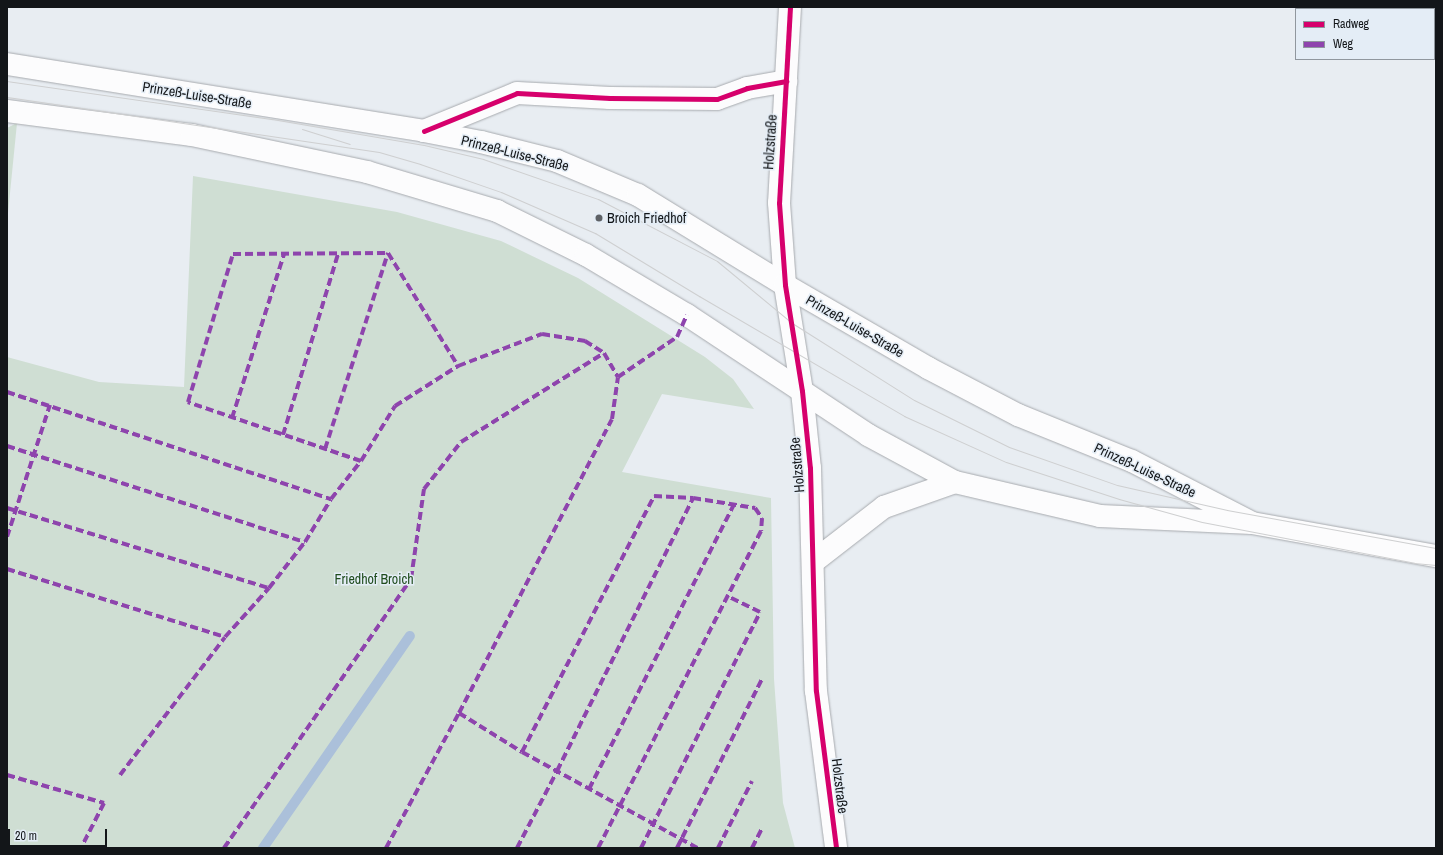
<!DOCTYPE html>
<html>
<head>
<meta charset="utf-8">
<style>
	body { margin:0 }
	#map { position:relative; width:1443px; height:855px; overflow:hidden; background:#e8edf2; font-family:"Archivo Narrow",sans-serif }
	div>[style] { position:absolute }
	.green>* { inset:0; background:#cfded3 }
	.stream>* { height:10px; margin:-5px; padding:0 5px; transform-origin:5px; border-radius:5px; background:#abc0da }
	.roads { filter:drop-shadow(0 0 1px #a7aaae) drop-shadow(0 0 1px #a7aaae) }
	.minor>* { height:22px; margin:-11px; padding:0 11px; transform-origin:11px; border-radius:11px; background:#fcfcfd }
	.secondary>* { height:22px; margin:-11px; padding:0 11px; transform-origin:11px; border-radius:11px; background:#fcfcfd }
	.tram>* { height:1px; margin:-0.5px; padding:0 0.5px; transform-origin:0.5px; border-radius:0.5px; background:#cecfd0 }
	.quiet>* { height:4px; margin-top:-2px; transform-origin:0; background:repeating-linear-gradient(90deg,#8e44ad 0 8px,transparent 0 12px) }
	.cycleway>* { height:5px; margin:-2.5px; padding:0 2.5px; transform-origin:2.5px; border-radius:2.5px; background:#d6006c }
	.dots>* { width:11px; height:11px; translate:-50% -50%; box-sizing:border-box; border:2px solid #e4edf6; border-radius:50% }
	span { translate:-50% -50%; white-space:nowrap; text-align:center; line-height:1.15; -webkit-text-stroke:3px #e4edf6; paint-order:stroke }
	.street-label { font-size:14px; color:#131619 }
	.poi-label { font-size:14px; color:#131619 }
	.left { translate:0 -50%; text-align:left }
	.park-label { font-size:14px; color:#1f4c1d }
	.frame { position:absolute; inset:0; border:8px solid #131619; pointer-events:none }
	.legend { position:absolute; left:1295px; top:8px; width:140px; height:52px; box-sizing:border-box; background:#e4edf6; border:1px solid #90979e; margin:0; padding:5px 7px; list-style:none; font-size:12px; color:#131619 }
	.legend li { display:flex; align-items:center; gap:8px; height:20px }
	.legend b { width:20px; border:1px solid #90979e }
	.scale { position:absolute; left:8px; top:829px; width:99px; height:18px; box-sizing:border-box; border:2px solid #131619; border-top:0; padding-left:5px; font-size:12px; line-height:14px; white-space:nowrap; color:#131619; -webkit-text-stroke:3px #e4edf6; paint-order:stroke }
</style>
</head>
<body>
<div id="map">
	<div class="green">
		<div style="clip-path:polygon(17px 123px,7px 223px,7px 128px)"></div>
		<div style="clip-path:polygon(193px 176px,397px 212px,501px 241px,578px 278px,705px 357px,733px 379px,754px 409px,662px 394px,622px 472px,771px 498px,774px 679px,783px 803px,795px 848px,7px 848px,7px 357px,99px 382px,184px 387px)"></div>
	</div>
	<div class="stream">
		<div style="left:263px;top:848px;width:258px;rotate:-55.3deg"></div>
	</div>
	<div class="roads">
		<div class="minor">
			<div style="left:790px;top:7px;width:196px;rotate:93.2deg"></div>
			<div style="left:779px;top:203px;width:82px;rotate:85.8deg"></div>
			<div style="left:785px;top:285px;width:107px;rotate:80.9deg"></div>
			<div style="left:802px;top:391px;width:77px;rotate:84.1deg"></div>
			<div style="left:810px;top:468px;width:223px;rotate:88.5deg"></div>
			<div style="left:816px;top:691px;width:158px;rotate:82.7deg"></div>
			<div style="left:424px;top:131px;width:100px;rotate:-22.2deg"></div>
			<div style="left:517px;top:93px;width:93px;rotate:3.1deg"></div>
			<div style="left:610px;top:98px;width:107px;rotate:0.5deg"></div>
			<div style="left:717px;top:99px;width:32px;rotate:-20deg"></div>
			<div style="left:747px;top:88px;width:40px;rotate:-10deg"></div>
			<div style="left:813px;top:562px;width:90px;rotate:-37.8deg"></div>
			<div style="left:884px;top:507px;width:75px;rotate:-19.4deg"></div>
		</div>
		<div class="secondary">
			<div style="left:7px;top:64px;width:422px;rotate:9.1deg"></div>
			<div style="left:424px;top:131px;width:58px;rotate:10.9deg"></div>
			<div style="left:481px;top:142px;width:78px;rotate:14deg"></div>
			<div style="left:557px;top:161px;width:88px;rotate:22.8deg"></div>
			<div style="left:638px;top:195px;width:172px;rotate:31.5deg"></div>
			<div style="left:785px;top:285px;width:165px;rotate:30.1deg"></div>
			<div style="left:928px;top:368px;width:102px;rotate:27.6deg"></div>
			<div style="left:1018px;top:415px;width:123px;rotate:22deg"></div>
			<div style="left:1132px;top:461px;width:131px;rotate:27.3deg"></div>
			<div style="left:7px;top:111px;width:187px;rotate:7.4deg"></div>
			<div style="left:192px;top:135px;width:179px;rotate:11.9deg"></div>
			<div style="left:367px;top:172px;width:136px;rotate:16.7deg"></div>
			<div style="left:497px;top:211px;width:99px;rotate:26.3deg"></div>
			<div style="left:586px;top:255px;width:117px;rotate:30.7deg"></div>
			<div style="left:687px;top:315px;width:217px;rotate:33.5deg"></div>
			<div style="left:868px;top:435px;width:99px;rotate:28.4deg"></div>
			<div style="left:955px;top:482px;width:149px;rotate:13.2deg"></div>
			<div style="left:1100px;top:516px;width:152px;rotate:2.6deg"></div>
			<div style="left:1252px;top:523px;width:187px;rotate:10.2deg"></div>
		</div>
	</div>
	<div class="tram">
		<div style="left:7px;top:81px;width:268px;rotate:8.2deg"></div>
		<div style="left:272px;top:119px;width:154px;rotate:9.7deg"></div>
		<div style="left:424px;top:145px;width:61px;rotate:13.3deg"></div>
		<div style="left:483px;top:159px;width:122px;rotate:19.2deg"></div>
		<div style="left:598px;top:199px;width:134px;rotate:27.5deg"></div>
		<div style="left:717px;top:261px;width:97px;rotate:39.6deg"></div>
		<div style="left:792px;top:323px;width:144px;rotate:32.3deg"></div>
		<div style="left:914px;top:400px;width:106px;rotate:26.3deg"></div>
		<div style="left:1009px;top:447px;width:114px;rotate:19.4deg"></div>
		<div style="left:1117px;top:485px;width:113px;rotate:12.8deg"></div>
		<div style="left:1227px;top:510px;width:212px;rotate:10.3deg"></div>
		<div style="left:7px;top:97px;width:376px;rotate:8.4deg"></div>
		<div style="left:379px;top:152px;width:43px;rotate:16.3deg"></div>
		<div style="left:420px;top:164px;width:86px;rotate:19.1deg"></div>
		<div style="left:501px;top:192px;width:103px;rotate:23.6deg"></div>
		<div style="left:595px;top:233px;width:122px;rotate:31.2deg"></div>
		<div style="left:699px;top:296px;width:238px;rotate:30.3deg"></div>
		<div style="left:904px;top:416px;width:112px;rotate:24.3deg"></div>
		<div style="left:1006px;top:462px;width:119px;rotate:18.1deg"></div>
		<div style="left:1119px;top:499px;width:86px;rotate:15.5deg"></div>
		<div style="left:1202px;top:522px;width:216px;rotate:10.9deg"></div>
		<div style="left:1414px;top:563px;width:22px;rotate:5deg"></div>
		<div style="left:302px;top:129px;width:50px;rotate:17.4deg"></div>
	</div>
	<div class="quiet">
		<div style="left:7px;top:392px;width:341px;rotate:18.3deg"></div>
		<div style="left:232px;top:418px;width:172px;rotate:-72.4deg"></div>
		<div style="left:283px;top:435px;width:189px;rotate:-73.1deg"></div>
		<div style="left:7px;top:446px;width:313px;rotate:17.9deg"></div>
		<div style="left:325px;top:449px;width:206px;rotate:-72.2deg"></div>
		<div style="left:361px;top:461px;width:183px;rotate:-161.2deg"></div>
		<div style="left:188px;top:402px;width:155px;rotate:-73.1deg"></div>
		<div style="left:233px;top:254px;width:155px;rotate:-0.4deg"></div>
		<div style="left:388px;top:253px;width:133px;rotate:58.2deg"></div>
		<div style="left:7px;top:508px;width:274px;rotate:17deg"></div>
		<div style="left:7px;top:537px;width:139px;rotate:-72deg"></div>
		<div style="left:7px;top:569px;width:228px;rotate:17.3deg"></div>
		<div style="left:459px;top:713px;width:74px;rotate:31.8deg"></div>
		<div style="left:522px;top:752px;width:200px;rotate:28.7deg"></div>
		<div style="left:522px;top:752px;width:288px;rotate:-62.7deg"></div>
		<div style="left:654px;top:496px;width:39px;rotate:3deg"></div>
		<div style="left:693px;top:498px;width:63px;rotate:9.2deg"></div>
		<div style="left:755px;top:508px;width:12px;rotate:55deg"></div>
		<div style="left:762px;top:518px;width:13px;rotate:94deg"></div>
		<div style="left:761px;top:531px;width:356px;rotate:117.2deg"></div>
		<div style="left:7px;top:775px;width:101px;rotate:16.1deg"></div>
		<div style="left:104px;top:803px;width:51px;rotate:117.1deg"></div>
		<div style="left:120px;top:775px;width:173px;rotate:-52.7deg"></div>
		<div style="left:225px;top:637px;width:66px;rotate:-48.1deg"></div>
		<div style="left:269px;top:588px;width:58px;rotate:-52deg"></div>
		<div style="left:305px;top:542px;width:50px;rotate:-58.8deg"></div>
		<div style="left:331px;top:499px;width:48px;rotate:-51.7deg"></div>
		<div style="left:361px;top:461px;width:65px;rotate:-58.3deg"></div>
		<div style="left:395px;top:406px;width:75px;rotate:-32.4deg"></div>
		<div style="left:458px;top:366px;width:90px;rotate:-20.9deg"></div>
		<div style="left:542px;top:334px;width:44px;rotate:9.2deg"></div>
		<div style="left:585px;top:341px;width:22px;rotate:32deg"></div>
		<div style="left:604px;top:353px;width:28px;rotate:60deg"></div>
		<div style="left:618px;top:377px;width:71px;rotate:-34.1deg"></div>
		<div style="left:677px;top:337px;width:24px;rotate:-66deg"></div>
		<div style="left:589px;top:789px;width:320px;rotate:-63deg"></div>
		<div style="left:224px;top:848px;width:328px;rotate:-55.2deg"></div>
		<div style="left:411px;top:579px;width:91px;rotate:-81.8deg"></div>
		<div style="left:424px;top:489px;width:60px;rotate:-51.8deg"></div>
		<div style="left:461px;top:442px;width:168px;rotate:-31.9deg"></div>
		<div style="left:386px;top:848px;width:153px;rotate:-61.6deg"></div>
		<div style="left:459px;top:713px;width:331px;rotate:-62.5deg"></div>
		<div style="left:612px;top:419px;width:42px;rotate:-81.9deg"></div>
		<div style="left:517px;top:848px;width:87px;rotate:-62.5deg"></div>
		<div style="left:557px;top:771px;width:305px;rotate:-63.5deg"></div>
		<div style="left:641px;top:848px;width:264px;rotate:-63.2deg"></div>
		<div style="left:760px;top:612px;width:37px;rotate:-154deg"></div>
		<div style="left:677px;top:848px;width:189px;rotate:-63.3deg"></div>
		<div style="left:718px;top:848px;width:75px;rotate:-63.1deg"></div>
		<div style="left:752px;top:848px;width:22px;rotate:-63deg"></div>
	</div>
	<div class="cycleway">
		<div style="left:790px;top:7px;width:196px;rotate:93.2deg"></div>
		<div style="left:779px;top:203px;width:82px;rotate:85.8deg"></div>
		<div style="left:785px;top:285px;width:107px;rotate:80.9deg"></div>
		<div style="left:802px;top:391px;width:77px;rotate:84.1deg"></div>
		<div style="left:810px;top:468px;width:223px;rotate:88.5deg"></div>
		<div style="left:816px;top:691px;width:158px;rotate:82.7deg"></div>
		<div style="left:424px;top:131px;width:100px;rotate:-22.2deg"></div>
		<div style="left:517px;top:93px;width:93px;rotate:3.1deg"></div>
		<div style="left:610px;top:98px;width:107px;rotate:0.5deg"></div>
		<div style="left:717px;top:99px;width:32px;rotate:-20deg"></div>
		<div style="left:747px;top:88px;width:40px;rotate:-10deg"></div>
	</div>
	<div class="dots">
		<div style="left:599px;top:218px;background:#5e6165"></div>
	</div>
	<div class="street-label">
		<span style="left:197px;top:95px;rotate:9deg">Prinzeß-Luise-Straße</span>
		<span style="left:770px;top:142px;rotate:-86deg">Holzstraße</span>
		<span style="left:515px;top:153px;rotate:14deg">Prinzeß-Luise-Straße</span>
		<span style="left:855px;top:326px;rotate:30deg">Prinzeß-Luise-Straße</span>
		<span style="left:797px;top:465px;rotate:-95deg">Holzstraße</span>
		<span style="left:1145px;top:470px;rotate:25deg">Prinzeß-Luise-Straße</span>
		<span style="left:840px;top:786px;rotate:83deg">Holzstraße</span>
	</div>
	<div class="poi-label">
		<span class="left" style="left:607px;top:218px">Broich Friedhof</span>
	</div>
	<div class="park-label">
		<span style="left:374px;top:579px">Friedhof Broich</span>
	</div>
	<div class="frame"></div>
	<ul class="legend">
	<li><b style="height:5px;background:#d6006c"></b>Radweg</li>
	<li><b style="height:5px;background:#8e44ad"></b>Weg</li>
	</ul>
	<div class="scale">20 m</div>
</div>
</body>
</html>
